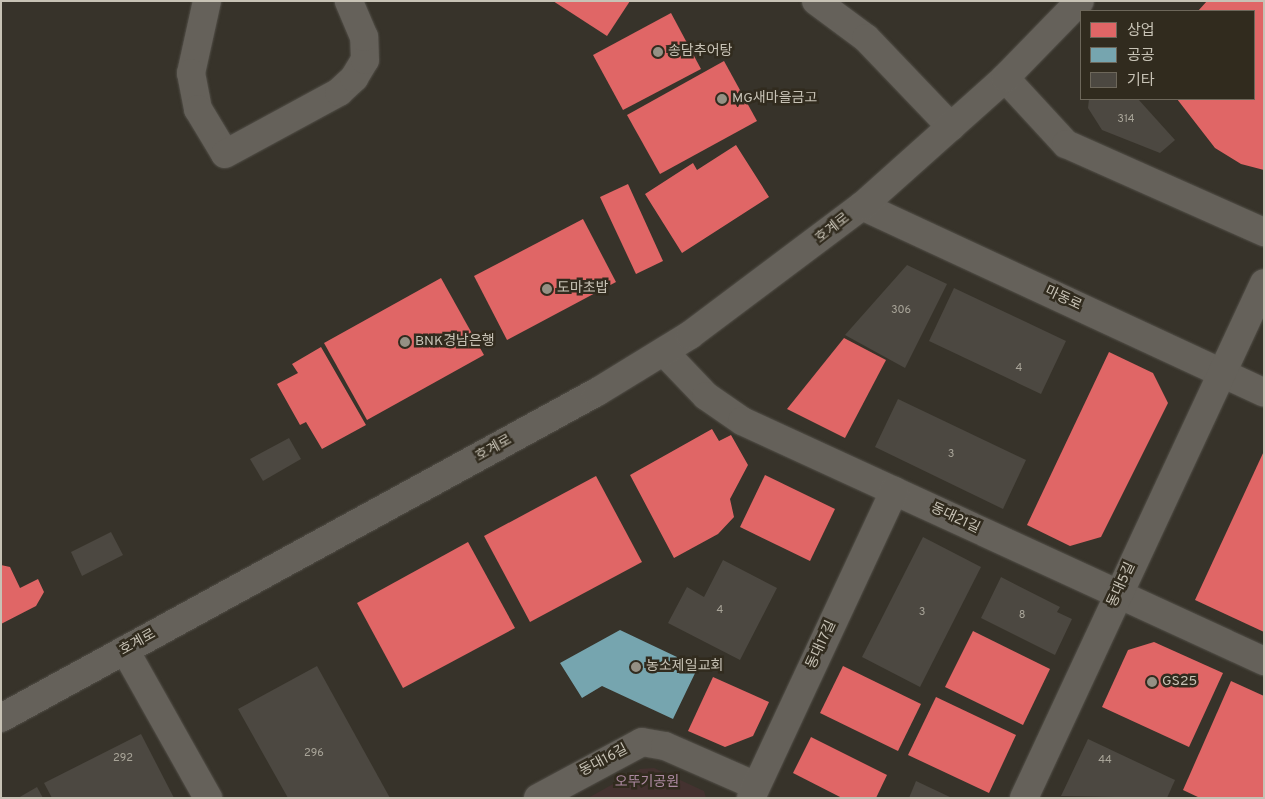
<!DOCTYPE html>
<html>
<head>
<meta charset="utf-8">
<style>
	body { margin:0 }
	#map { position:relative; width:1265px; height:799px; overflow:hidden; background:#37332a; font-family:Overpass,"Noto Sans KR",sans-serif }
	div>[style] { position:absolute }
	.green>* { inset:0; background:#443230 }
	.shops>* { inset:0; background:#e06666 }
	.public>* { inset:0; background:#76a5af }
	.building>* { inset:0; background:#4c4841 }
	.roads { filter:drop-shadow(0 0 1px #524f48) drop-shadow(0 0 1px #524f48) }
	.minor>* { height:28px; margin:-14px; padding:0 14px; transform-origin:14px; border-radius:14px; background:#65615a }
	.dots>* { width:14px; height:14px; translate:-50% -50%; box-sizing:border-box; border:2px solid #312b1e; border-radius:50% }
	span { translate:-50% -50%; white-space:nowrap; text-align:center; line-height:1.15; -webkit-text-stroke:5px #312b1e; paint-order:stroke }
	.number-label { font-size:11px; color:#a8a498 }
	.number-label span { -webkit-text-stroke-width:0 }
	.poi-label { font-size:14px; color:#c7c2b5 }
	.left { translate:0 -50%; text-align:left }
	.street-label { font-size:14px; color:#c7c2b5 }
	.park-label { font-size:14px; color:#ac8aa1 }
	.frame { position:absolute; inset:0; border:2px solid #c7c2b5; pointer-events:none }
	.legend { position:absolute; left:1080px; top:10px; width:175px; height:90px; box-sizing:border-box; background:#312b1e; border:1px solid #6d675a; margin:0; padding:6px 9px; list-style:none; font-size:15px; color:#c7c2b5 }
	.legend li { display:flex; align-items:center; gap:10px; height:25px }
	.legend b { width:25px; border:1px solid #6d675a }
</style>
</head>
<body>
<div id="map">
	<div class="green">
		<div style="clip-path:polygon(654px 768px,704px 791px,706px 798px,588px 798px,640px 769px)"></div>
	</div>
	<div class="shops">
		<div style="clip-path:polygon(553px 1px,630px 1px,607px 36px)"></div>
		<div style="clip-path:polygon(1207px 1px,1264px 1px,1264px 170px,1241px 164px,1215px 148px,1177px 99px,1254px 99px,1254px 11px,1198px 11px)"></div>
		<div style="clip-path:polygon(671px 13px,701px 69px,623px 110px,593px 55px)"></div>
		<div style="clip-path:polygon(724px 61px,757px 121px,660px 174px,627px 115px)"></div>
		<div style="clip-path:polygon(736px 145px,769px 197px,682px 253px,645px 194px,693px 163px,697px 170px)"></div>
		<div style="clip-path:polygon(628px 184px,663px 261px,636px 274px,600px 197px)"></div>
		<div style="clip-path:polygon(583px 219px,616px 282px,507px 340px,474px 276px)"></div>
		<div style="clip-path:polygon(441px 278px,484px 355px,367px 420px,324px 343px)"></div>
		<div style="clip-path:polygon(844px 338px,886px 360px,845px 438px,787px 409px)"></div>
		<div style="clip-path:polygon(321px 347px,366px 425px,322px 449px,306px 422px,300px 425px,277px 384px,298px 373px,292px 364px)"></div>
		<div style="clip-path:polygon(1109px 352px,1153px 373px,1168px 403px,1101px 537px,1070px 546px,1027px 525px)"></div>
		<div style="clip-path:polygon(712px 429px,719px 441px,731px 435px,748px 465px,730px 499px,734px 517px,718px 534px,674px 558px,630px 475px)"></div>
		<div style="clip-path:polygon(1264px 451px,1264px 632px,1195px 600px)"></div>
		<div style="clip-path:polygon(765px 475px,835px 509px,810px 561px,740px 527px)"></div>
		<div style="clip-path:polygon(596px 476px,642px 562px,530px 622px,484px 536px)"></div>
		<div style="clip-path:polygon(468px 542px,515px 628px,403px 688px,357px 603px)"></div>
		<div style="clip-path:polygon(1px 565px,10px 567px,20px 588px,38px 579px,44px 592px,36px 606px,1px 624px)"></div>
		<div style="clip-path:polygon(973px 631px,1050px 669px,1023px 725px,945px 687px)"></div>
		<div style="clip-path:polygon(1154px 642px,1223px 673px,1189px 747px,1102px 707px,1128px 650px)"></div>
		<div style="clip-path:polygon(843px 666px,921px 704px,898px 751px,820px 713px)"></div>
		<div style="clip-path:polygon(713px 677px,769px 702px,753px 736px,725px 747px,688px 731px)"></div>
		<div style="clip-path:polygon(1231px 681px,1264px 696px,1264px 798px,1200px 798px,1183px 790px)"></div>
		<div style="clip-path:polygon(936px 697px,1016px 735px,989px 793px,908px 755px)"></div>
		<div style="clip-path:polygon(811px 737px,887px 775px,876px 798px,842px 798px,793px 773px)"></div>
	</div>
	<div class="public">
		<div style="clip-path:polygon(620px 630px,698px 667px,673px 719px,602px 686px,582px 698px,560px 663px)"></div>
	</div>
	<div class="building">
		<div style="clip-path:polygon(1089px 99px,1138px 99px,1175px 140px,1160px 153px,1102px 130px,1088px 108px)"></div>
		<div style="clip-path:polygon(907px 265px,947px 284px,905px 368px,845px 335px)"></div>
		<div style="clip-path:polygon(954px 288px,1066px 341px,1041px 394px,929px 341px)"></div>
		<div style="clip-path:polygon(898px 399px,1026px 460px,1003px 509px,875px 447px)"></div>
		<div style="clip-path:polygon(289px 438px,301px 459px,263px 481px,250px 459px)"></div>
		<div style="clip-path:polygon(111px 532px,123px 555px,82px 576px,71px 552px)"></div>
		<div style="clip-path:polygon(923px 537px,981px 567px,920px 687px,862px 657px)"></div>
		<div style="clip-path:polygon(723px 560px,777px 588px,740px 660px,668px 623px,687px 587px,704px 597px)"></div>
		<div style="clip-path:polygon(1001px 577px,1060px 607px,1057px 612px,1072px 619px,1055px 655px,981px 618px)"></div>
		<div style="clip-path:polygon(317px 666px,390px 798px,288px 798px,238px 709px)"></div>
		<div style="clip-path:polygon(141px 734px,174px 798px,52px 798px,44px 783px)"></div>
		<div style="clip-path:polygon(1088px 739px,1175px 780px,1167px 798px,1061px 796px)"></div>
		<div style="clip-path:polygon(916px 781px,952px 798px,909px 798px)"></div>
		<div style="clip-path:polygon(37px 787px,43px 798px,18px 798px)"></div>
	</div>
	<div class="roads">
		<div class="minor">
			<div style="left:207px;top:1px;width:74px;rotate:102.5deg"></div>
			<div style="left:191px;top:73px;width:37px;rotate:79deg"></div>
			<div style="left:198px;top:109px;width:52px;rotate:59deg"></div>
			<div style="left:225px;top:154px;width:130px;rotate:-28.5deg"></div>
			<div style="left:339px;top:92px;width:21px;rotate:-43deg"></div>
			<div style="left:354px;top:78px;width:21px;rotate:-59deg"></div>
			<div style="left:365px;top:60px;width:23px;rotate:-92deg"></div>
			<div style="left:364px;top:37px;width:39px;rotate:-113deg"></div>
			<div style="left:816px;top:1px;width:62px;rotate:36.5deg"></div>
			<div style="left:866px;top:38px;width:123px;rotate:46.3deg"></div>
			<div style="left:1005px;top:78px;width:90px;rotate:47.3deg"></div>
			<div style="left:1066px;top:144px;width:217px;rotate:24deg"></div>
			<div style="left:862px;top:206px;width:443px;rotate:24.9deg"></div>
			<div style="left:664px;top:352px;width:61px;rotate:46.3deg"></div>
			<div style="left:706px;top:396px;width:44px;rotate:34.8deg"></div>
			<div style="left:742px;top:421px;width:575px;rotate:24.69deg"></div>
			<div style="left:125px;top:650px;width:170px;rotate:60.7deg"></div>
			<div style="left:1px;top:718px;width:679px;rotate:-28.68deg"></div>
			<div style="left:597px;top:392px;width:109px;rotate:-31.5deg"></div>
			<div style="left:690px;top:335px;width:215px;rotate:-36.9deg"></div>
			<div style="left:862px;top:206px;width:192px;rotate:-41.8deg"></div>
			<div style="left:1005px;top:78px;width:107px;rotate:-45.8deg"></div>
			<div style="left:538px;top:798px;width:118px;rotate:-28.3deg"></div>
			<div style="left:642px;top:742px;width:23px;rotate:10deg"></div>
			<div style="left:665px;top:746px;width:99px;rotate:23.7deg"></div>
			<div style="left:751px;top:798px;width:339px;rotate:-65deg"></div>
			<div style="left:1024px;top:798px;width:568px;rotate:-65.01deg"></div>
		</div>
	</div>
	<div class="dots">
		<div style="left:658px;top:52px;background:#959084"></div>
		<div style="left:722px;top:99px;background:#959084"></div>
		<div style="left:547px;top:289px;background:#959084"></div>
		<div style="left:405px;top:342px;background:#959084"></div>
		<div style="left:636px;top:667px;background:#959084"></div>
		<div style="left:1152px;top:682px;background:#959084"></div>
	</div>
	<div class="number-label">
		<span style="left:1126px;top:119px">314</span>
		<span style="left:901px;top:310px">306</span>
		<span style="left:1019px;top:368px">4</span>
		<span style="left:951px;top:454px">3</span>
		<span style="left:720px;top:610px">4</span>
		<span style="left:922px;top:612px">3</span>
		<span style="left:1022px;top:615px">8</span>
		<span style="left:314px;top:753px">296</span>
		<span style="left:123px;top:758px">292</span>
		<span style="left:1105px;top:760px">44</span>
	</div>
	<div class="poi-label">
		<span class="left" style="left:668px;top:52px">송담추어탕</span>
		<span class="left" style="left:732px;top:99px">MG새마을금고</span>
		<span class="left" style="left:557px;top:289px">도마초밥</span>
		<span class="left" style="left:415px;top:342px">BNK경남은행</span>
		<span class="left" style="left:646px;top:667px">농소제일교회</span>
		<span class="left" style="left:1162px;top:682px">GS25</span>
	</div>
	<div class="street-label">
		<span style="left:833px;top:229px;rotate:-38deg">호계로</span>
		<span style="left:1063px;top:299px;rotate:25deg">마동로</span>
		<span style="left:494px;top:449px;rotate:-29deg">호계로</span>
		<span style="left:955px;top:519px;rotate:25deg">동대21길</span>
		<span style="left:1122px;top:585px;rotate:-65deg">동대5길</span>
		<span style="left:138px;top:643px;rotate:-29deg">호계로</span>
		<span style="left:822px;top:645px;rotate:-65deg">동대17길</span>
		<span style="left:604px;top:761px;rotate:-28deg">동대16길</span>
	</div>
	<div class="park-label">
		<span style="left:647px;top:783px">오뚜기공원</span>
	</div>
	<div class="frame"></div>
	<ul class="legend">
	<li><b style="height:14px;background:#e06666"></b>상업</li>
	<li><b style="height:14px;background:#76a5af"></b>공공</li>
	<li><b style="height:14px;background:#4c4841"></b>기타</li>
	</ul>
</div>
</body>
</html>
